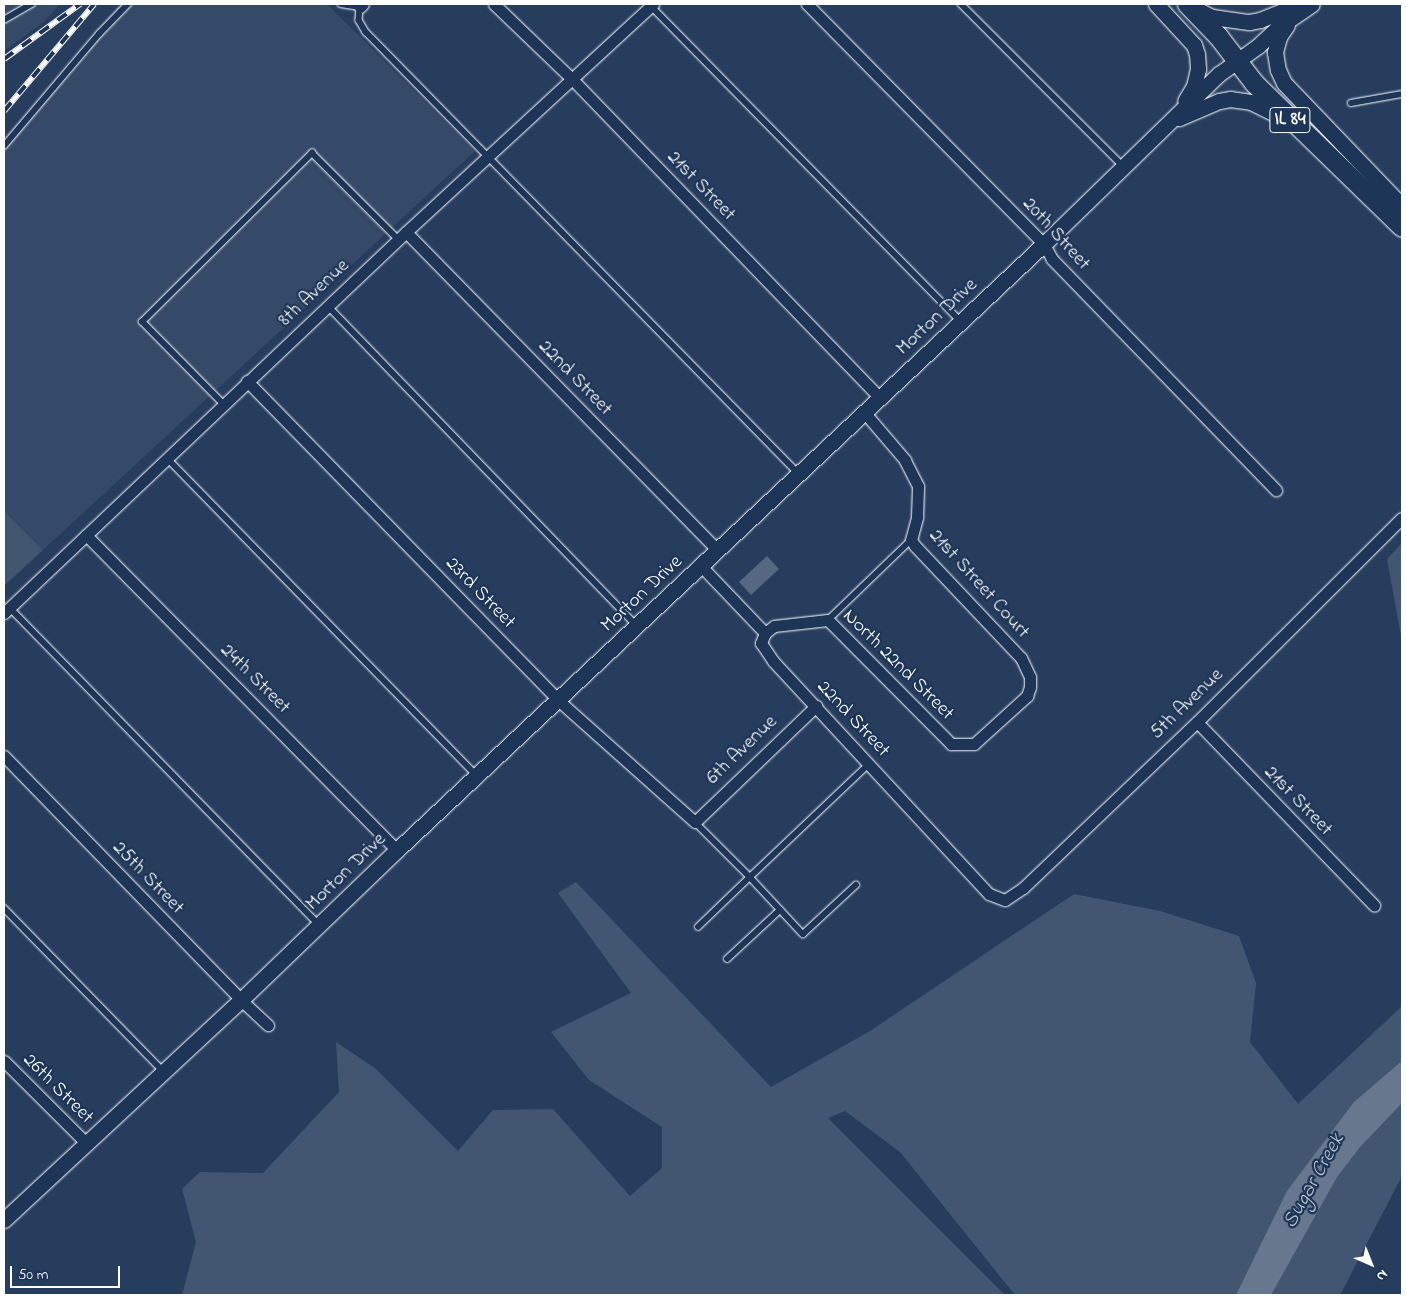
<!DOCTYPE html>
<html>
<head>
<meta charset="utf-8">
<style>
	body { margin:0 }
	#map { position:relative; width:1406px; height:1299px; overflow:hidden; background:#263d5e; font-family:"Indie Flower",sans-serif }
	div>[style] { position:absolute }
	.built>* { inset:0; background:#344a68 }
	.green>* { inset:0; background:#425672 }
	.water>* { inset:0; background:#67788e }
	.building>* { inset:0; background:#556781 }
	.roads { filter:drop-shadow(0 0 1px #fff) drop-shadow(0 0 1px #fff) }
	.service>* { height:5.5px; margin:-2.75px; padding:0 2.75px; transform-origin:2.75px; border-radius:2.75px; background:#1d3557 }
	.minor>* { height:11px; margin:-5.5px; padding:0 5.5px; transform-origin:5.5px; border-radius:5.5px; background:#1d3557 }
	.tertiary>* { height:15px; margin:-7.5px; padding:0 7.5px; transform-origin:7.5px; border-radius:7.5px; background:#1d3557 }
	.primary>* { height:19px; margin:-9.5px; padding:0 9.5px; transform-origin:9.5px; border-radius:9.5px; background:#1d3557 }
	.rail>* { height:5.5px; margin-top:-2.75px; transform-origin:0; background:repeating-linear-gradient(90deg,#1d3557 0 11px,#fff 0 22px); box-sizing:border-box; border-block:1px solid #fff }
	span { translate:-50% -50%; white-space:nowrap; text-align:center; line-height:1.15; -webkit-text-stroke:4.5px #1d3557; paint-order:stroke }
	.shield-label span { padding:1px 4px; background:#1d3557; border:1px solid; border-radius:4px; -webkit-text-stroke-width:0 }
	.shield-label { font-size:19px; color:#fff; font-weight:700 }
	.street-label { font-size:20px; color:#fff }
	.water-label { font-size:21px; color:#bbc2cc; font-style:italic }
	.frame { position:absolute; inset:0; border:5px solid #fff; pointer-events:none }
	.north { position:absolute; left:1346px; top:1239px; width:50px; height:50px; -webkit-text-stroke:4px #1d3557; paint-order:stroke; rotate:136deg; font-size:14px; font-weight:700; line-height:20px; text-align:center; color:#fff }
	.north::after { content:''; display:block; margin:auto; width:18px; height:22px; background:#fff; clip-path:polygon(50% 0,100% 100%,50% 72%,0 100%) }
	.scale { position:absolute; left:10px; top:1266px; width:110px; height:22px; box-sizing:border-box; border:2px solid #fff; border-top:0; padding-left:6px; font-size:15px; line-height:18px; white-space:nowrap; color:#fff; -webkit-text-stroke:4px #1d3557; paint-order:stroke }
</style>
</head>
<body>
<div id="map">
	<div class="built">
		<div style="clip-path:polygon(4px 4px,60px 4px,45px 21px,4px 51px)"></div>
		<div style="clip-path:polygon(120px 4px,327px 4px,475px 151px,43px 550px,4px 511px,4px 140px)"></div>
	</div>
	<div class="green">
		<div style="clip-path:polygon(4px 511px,43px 550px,4px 586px)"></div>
		<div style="clip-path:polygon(1402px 543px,1402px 641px,1387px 559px)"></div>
		<div style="clip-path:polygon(576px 882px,771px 1087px,870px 1031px,1074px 894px,1160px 911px,1239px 936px,1256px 983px,1250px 1042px,1298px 1104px,1402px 1006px,1402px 1176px,1340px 1295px,1015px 1295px,900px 1152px,845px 1111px,828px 1118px,1005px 1295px,182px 1295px,196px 1242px,182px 1189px,200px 1172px,263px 1173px,339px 1092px,336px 1042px,376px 1069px,458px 1151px,493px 1110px,553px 1109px,630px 1196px,662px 1168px,662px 1127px,589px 1080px,551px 1032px,631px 993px,558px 893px)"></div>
	</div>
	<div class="water">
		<div style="clip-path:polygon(1402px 1061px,1402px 1103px,1360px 1147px,1337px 1177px,1271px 1295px,1236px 1295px,1287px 1191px,1354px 1102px)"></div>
	</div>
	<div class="building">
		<div style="clip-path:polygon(767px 556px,779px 569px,751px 595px,739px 582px)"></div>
	</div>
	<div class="roads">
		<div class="service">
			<div style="left:341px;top:4px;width:19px;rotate:9deg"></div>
			<div style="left:360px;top:7px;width:13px;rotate:94deg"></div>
			<div style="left:359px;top:20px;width:14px;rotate:60deg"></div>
			<div style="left:366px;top:32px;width:619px;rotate:45.59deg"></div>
			<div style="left:961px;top:4px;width:229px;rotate:45deg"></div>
			<div style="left:651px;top:6px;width:441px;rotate:45.5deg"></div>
			<div style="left:4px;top:20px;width:32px;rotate:-30deg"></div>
			<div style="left:1351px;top:103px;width:52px;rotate:-10deg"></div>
			<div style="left:4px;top:146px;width:147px;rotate:-49.7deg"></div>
			<div style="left:99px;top:34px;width:42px;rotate:-46deg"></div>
			<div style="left:328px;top:306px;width:443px;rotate:46deg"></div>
			<div style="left:223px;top:404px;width:115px;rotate:-134.6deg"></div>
			<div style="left:142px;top:322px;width:240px;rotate:-44.8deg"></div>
			<div style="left:312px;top:153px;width:122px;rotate:45deg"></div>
			<div style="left:167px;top:458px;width:443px;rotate:45.7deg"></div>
			<div style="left:10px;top:608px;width:441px;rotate:45.7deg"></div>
			<div style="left:828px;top:620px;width:115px;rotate:-43.9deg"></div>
			<div style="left:695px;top:822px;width:78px;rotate:45deg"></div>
			<div style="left:750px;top:877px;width:164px;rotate:-43.5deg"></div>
			<div style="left:4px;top:908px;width:228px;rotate:45.7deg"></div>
			<div style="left:698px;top:927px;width:72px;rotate:-43.9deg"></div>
			<div style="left:750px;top:877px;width:78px;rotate:47.1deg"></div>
			<div style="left:803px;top:934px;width:72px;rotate:-42.8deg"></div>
			<div style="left:727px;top:959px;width:72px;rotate:-42.8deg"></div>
		</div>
		<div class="minor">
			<div style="left:494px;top:4px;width:108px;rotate:43.9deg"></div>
			<div style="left:572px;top:79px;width:443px;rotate:46deg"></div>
			<div style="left:807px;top:4px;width:337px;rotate:45.4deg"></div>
			<div style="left:1044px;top:244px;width:17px;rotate:62deg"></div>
			<div style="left:1052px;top:259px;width:322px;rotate:45.9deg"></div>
			<div style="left:360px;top:7px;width:4px;rotate:-45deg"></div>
			<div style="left:406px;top:232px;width:446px;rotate:45.6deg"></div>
			<div style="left:247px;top:381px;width:446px;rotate:45.7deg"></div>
			<div style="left:558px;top:700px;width:183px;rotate:41.7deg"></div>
			<div style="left:695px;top:822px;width:168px;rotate:-43.8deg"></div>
			<div style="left:86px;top:535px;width:443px;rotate:45.4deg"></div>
			<div style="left:701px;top:566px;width:93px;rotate:46.3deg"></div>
			<div style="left:765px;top:633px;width:11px;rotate:112deg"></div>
			<div style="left:761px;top:643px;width:22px;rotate:56deg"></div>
			<div style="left:773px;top:661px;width:318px;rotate:47.2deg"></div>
			<div style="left:989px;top:894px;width:17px;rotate:21deg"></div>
			<div style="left:1005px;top:900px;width:22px;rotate:-34deg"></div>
			<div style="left:1023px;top:888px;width:240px;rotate:-43.7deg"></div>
			<div style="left:1197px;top:722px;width:289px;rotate:-44.9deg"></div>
			<div style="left:4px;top:613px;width:554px;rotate:-43.46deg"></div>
			<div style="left:406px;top:232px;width:336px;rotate:-42.7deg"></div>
			<div style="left:765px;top:633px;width:11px;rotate:-38deg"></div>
			<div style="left:774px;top:626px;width:54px;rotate:-6.3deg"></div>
			<div style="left:828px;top:620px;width:175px;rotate:45.2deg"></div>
			<div style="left:951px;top:744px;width:23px"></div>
			<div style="left:974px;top:744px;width:72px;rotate:-42.2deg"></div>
			<div style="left:1027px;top:696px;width:9px;rotate:-72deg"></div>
			<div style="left:1030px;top:687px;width:10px;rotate:-90deg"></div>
			<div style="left:1030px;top:677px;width:21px;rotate:-115deg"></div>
			<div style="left:1021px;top:658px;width:154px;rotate:-133.4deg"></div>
			<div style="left:915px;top:546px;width:7px;rotate:-124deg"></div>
			<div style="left:911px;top:540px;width:24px;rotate:-75deg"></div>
			<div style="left:917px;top:517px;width:31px;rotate:-88deg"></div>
			<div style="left:918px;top:486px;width:29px;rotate:-117deg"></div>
			<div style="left:905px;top:460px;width:63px;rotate:-130.5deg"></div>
			<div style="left:1197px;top:722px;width:255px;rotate:46deg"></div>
			<div style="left:4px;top:756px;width:340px;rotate:45.8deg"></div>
			<div style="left:241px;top:1000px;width:37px;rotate:43deg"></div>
			<div style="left:4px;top:1061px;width:117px;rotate:45deg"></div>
		</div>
		<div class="tertiary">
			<div style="left:1156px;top:4px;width:56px;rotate:47.2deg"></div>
			<div style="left:1194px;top:45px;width:9px;rotate:72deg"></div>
			<div style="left:1197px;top:54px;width:15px;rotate:86deg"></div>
			<div style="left:1198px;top:69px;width:17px;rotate:103deg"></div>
			<div style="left:1194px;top:86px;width:17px;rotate:121deg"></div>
			<div style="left:1196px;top:9px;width:18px;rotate:27deg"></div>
			<div style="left:1212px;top:17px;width:37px;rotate:8deg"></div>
			<div style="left:1249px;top:22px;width:11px;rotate:-10deg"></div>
			<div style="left:1260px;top:20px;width:43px;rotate:-21.8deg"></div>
			<div style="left:1287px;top:25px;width:14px;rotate:124deg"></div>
			<div style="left:1279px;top:37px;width:16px;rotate:105deg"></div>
			<div style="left:1275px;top:52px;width:18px;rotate:81deg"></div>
			<div style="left:1278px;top:70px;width:14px;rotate:65deg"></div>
			<div style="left:1284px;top:83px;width:170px;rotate:46.2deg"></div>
			<div style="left:1179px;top:118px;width:43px;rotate:-23deg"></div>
			<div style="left:1219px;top:101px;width:11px;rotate:-10deg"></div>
			<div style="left:1230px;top:99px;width:21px;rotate:8deg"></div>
			<div style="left:1251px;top:102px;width:40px;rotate:26.6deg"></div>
			<div style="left:4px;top:1220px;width:323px;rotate:-42.9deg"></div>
			<div style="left:241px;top:1000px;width:216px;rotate:-43.9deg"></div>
			<div style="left:397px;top:850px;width:886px;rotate:-43.13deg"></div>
			<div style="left:1044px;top:244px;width:244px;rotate:-44.2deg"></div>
			<div style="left:1219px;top:74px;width:48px;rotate:-35.7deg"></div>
			<div style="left:1258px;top:46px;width:26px;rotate:-43deg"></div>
			<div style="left:1277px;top:28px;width:42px;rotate:-34.4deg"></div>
		</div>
		<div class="primary">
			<div style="left:1187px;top:4px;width:45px;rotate:45.9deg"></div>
			<div style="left:1218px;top:36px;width:59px;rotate:52.5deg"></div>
			<div style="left:1254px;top:83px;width:206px;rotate:44.2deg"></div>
		</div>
	</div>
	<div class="rail">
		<div style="left:4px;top:59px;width:94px;rotate:-35.9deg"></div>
		<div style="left:4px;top:111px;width:140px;rotate:-49.9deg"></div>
	</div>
	<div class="shield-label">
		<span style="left:1290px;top:120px">IL 84</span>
	</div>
	<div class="street-label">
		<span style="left:701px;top:186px;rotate:46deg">21st Street</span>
		<span style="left:1056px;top:234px;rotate:48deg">20th Street</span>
		<span style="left:314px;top:293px;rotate:-43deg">8th Avenue</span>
		<span style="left:937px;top:317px;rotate:-43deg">Morton Drive</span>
		<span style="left:575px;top:378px;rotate:46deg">22nd Street</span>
		<span style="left:979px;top:584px;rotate:48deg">21st Street Court</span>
		<span style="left:480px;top:593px;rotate:46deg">23rd Street</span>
		<span style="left:642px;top:594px;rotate:-43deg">Morton Drive</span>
		<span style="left:898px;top:665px;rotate:45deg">North 22nd Street</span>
		<span style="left:255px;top:679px;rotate:45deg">24th Street</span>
		<span style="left:1187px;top:704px;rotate:-44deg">5th Avenue</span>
		<span style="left:853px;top:719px;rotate:47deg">22nd Street</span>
		<span style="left:742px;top:750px;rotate:-44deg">6th Avenue</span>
		<span style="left:1298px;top:801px;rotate:46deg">21st Street</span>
		<span style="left:346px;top:872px;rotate:-44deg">Morton Drive</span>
		<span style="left:148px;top:878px;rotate:46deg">25th Street</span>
		<span style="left:58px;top:1089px;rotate:45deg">26th Street</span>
	</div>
	<div class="water-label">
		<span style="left:1314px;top:1181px;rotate:-61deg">Sugar Creek</span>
	</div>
	<div class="frame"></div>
	<div class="north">N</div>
	<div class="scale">50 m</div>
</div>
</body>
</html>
